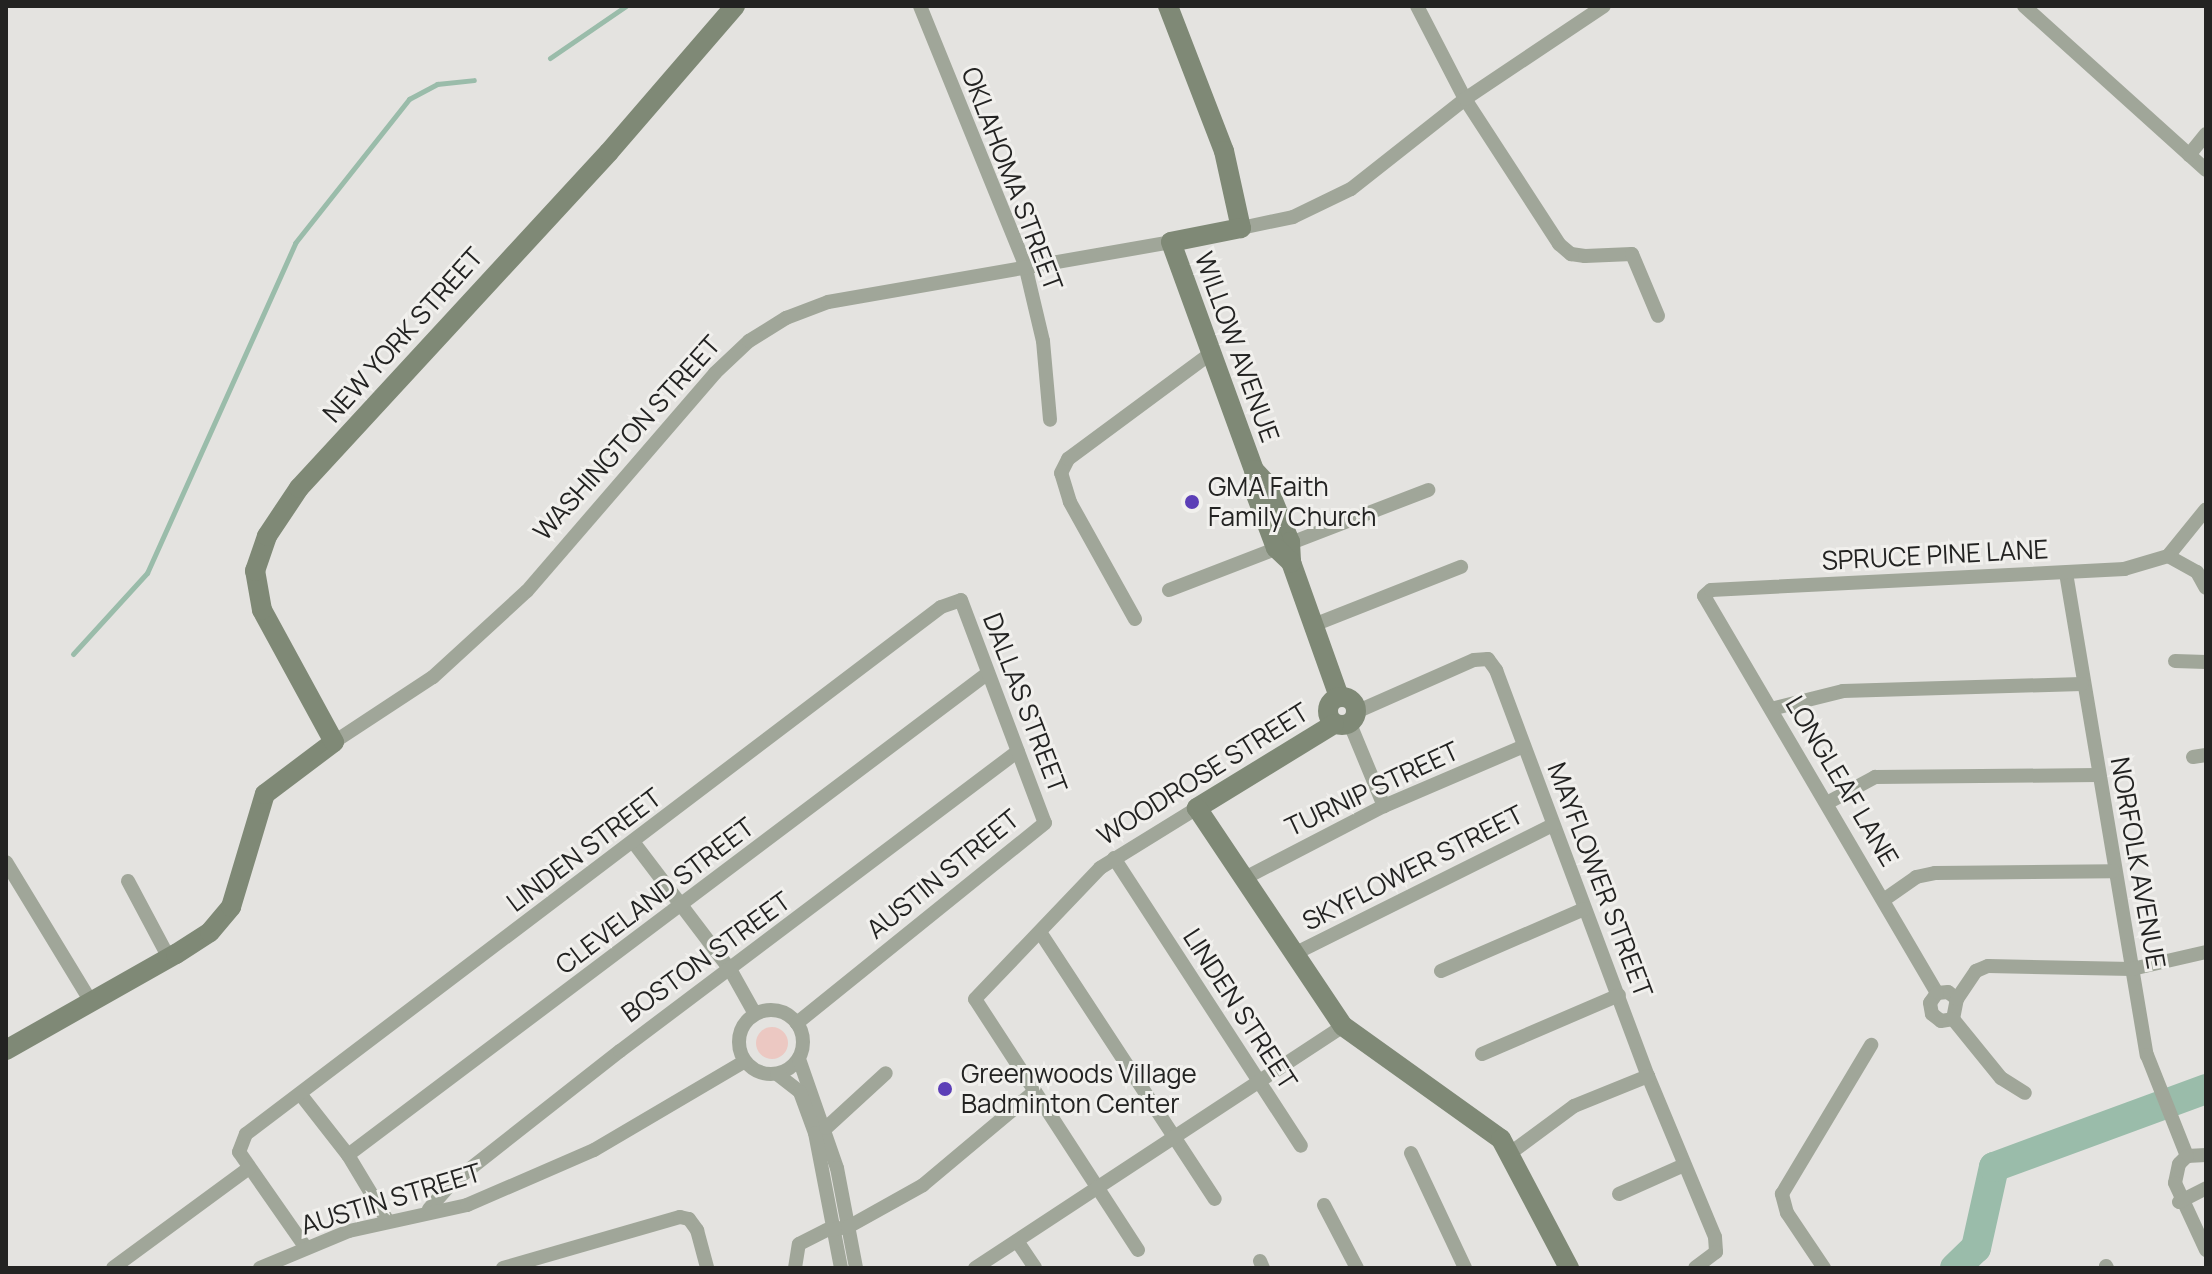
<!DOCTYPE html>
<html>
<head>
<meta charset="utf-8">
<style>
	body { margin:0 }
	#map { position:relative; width:2212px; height:1274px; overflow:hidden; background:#e4e3e0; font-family:Manrope,sans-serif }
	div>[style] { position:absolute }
	.green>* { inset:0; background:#ecc8c2 }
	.round { border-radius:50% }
	.stream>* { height:5px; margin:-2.5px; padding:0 2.5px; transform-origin:2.5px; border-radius:2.5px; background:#9abcaa }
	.river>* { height:30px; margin:-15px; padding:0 15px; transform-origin:15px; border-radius:15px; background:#9abcaa }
	.street>* { height:14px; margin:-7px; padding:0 7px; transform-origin:7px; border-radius:7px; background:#a0a699 }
	.street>.ring { margin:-7px; padding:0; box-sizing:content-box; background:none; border:14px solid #a0a699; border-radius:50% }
	.secondary>* { height:20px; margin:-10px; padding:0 10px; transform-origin:10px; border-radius:10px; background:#7f8976 }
	.secondary>.ring { margin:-10px; padding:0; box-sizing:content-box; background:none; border:20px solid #7f8976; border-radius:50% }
	.dots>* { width:22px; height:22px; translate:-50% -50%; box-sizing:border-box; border:4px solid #f1f0ed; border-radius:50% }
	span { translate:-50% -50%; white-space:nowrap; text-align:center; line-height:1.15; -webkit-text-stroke:6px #f1f0ed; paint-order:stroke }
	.street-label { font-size:26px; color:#232322 }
	.poi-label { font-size:26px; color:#232322 }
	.left { translate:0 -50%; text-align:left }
	.frame { position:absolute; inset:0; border:8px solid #232322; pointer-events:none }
</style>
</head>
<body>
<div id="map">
	<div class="green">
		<div class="round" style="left:756px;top:1027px;width:32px;height:32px"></div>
	</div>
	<div class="stream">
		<div style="left:550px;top:58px;width:92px;rotate:-34.4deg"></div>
		<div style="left:73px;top:654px;width:110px;rotate:-47.6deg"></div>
		<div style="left:147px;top:573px;width:362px;rotate:-65.8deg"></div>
		<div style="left:295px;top:243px;width:184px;rotate:-51.6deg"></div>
		<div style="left:409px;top:99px;width:32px;rotate:-28deg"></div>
		<div style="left:437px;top:84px;width:37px;rotate:-6deg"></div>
	</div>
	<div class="river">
		<div style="left:1955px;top:1268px;width:29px;rotate:-44deg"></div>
		<div style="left:1976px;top:1248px;width:83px;rotate:-77.5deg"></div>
		<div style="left:1994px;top:1167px;width:226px;rotate:-20.2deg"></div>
	</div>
	<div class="street">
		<div style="left:920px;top:6px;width:279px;rotate:67.9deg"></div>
		<div style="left:1025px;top:265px;width:78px;rotate:76.7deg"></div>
		<div style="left:1043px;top:341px;width:79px;rotate:84.9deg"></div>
		<div style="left:1417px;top:6px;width:105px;rotate:62.7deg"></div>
		<div style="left:1465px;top:99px;width:173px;rotate:57deg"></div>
		<div style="left:1559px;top:244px;width:16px;rotate:40deg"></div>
		<div style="left:1571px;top:254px;width:14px;rotate:8deg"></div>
		<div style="left:1585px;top:256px;width:47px;rotate:-2.4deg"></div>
		<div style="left:1632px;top:254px;width:67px;rotate:67.2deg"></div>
		<div style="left:2024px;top:6px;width:245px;rotate:42deg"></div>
		<div style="left:2189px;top:155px;width:27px;rotate:-51deg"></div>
		<div style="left:1241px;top:228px;width:53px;rotate:-11.9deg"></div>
		<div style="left:1293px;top:217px;width:64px;rotate:-25.8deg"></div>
		<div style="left:1351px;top:189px;width:145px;rotate:-38.3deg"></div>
		<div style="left:1465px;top:99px;width:167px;rotate:-33.8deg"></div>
		<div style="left:2168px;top:556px;width:60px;rotate:-51deg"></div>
		<div style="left:2168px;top:556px;width:33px;rotate:29deg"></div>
		<div style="left:2197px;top:572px;width:18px;rotate:61deg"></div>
		<div style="left:2066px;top:573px;width:489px;rotate:80.5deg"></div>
		<div style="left:2147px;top:1055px;width:109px;rotate:68.4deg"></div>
		<div style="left:1169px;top:590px;width:278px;rotate:-21.1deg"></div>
		<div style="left:1135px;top:619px;width:134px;rotate:-119.1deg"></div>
		<div style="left:1070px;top:502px;width:30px;rotate:-107deg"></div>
		<div style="left:1061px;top:473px;width:16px;rotate:-63deg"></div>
		<div style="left:1068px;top:459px;width:178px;rotate:-36.5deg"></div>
		<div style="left:1316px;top:624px;width:156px;rotate:-21.5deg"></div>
		<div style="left:2175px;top:661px;width:31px;rotate:2deg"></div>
		<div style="left:1771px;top:709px;width:74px;rotate:-14deg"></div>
		<div style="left:1843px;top:691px;width:239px;rotate:-1.7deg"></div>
		<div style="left:1356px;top:712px;width:129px;rotate:-23.8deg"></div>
		<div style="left:1474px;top:660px;width:14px;rotate:-4deg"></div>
		<div style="left:1488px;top:659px;width:14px;rotate:54deg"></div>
		<div style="left:1496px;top:670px;width:434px;rotate:69.5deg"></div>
		<div style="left:1648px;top:1076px;width:174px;rotate:67.4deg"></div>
		<div style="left:1715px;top:1237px;width:15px;rotate:86deg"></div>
		<div style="left:1716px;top:1252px;width:26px;rotate:143deg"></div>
		<div style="left:1350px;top:724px;width:89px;rotate:67.5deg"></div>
		<div style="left:334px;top:742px;width:118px;rotate:-33.3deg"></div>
		<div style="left:433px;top:677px;width:127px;rotate:-42.5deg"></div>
		<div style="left:527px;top:591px;width:288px;rotate:-49.2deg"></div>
		<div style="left:715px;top:373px;width:47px;rotate:-43.3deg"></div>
		<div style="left:749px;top:341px;width:44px;rotate:-31.9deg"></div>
		<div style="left:786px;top:318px;width:45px;rotate:-20.9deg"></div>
		<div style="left:828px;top:302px;width:348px;rotate:-9.9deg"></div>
		<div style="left:2193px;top:757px;width:13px;rotate:-9deg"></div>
		<div style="left:1827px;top:803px;width:55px;rotate:-28.4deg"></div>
		<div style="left:1875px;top:777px;width:222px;rotate:-0.5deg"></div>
		<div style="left:634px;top:843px;width:161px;rotate:52.8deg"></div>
		<div style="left:731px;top:971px;width:49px;rotate:60.8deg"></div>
		<div style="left:1114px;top:858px;width:343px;rotate:57deg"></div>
		<div style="left:6px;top:862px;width:164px;rotate:58.7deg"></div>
		<div style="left:1243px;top:879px;width:159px;rotate:-27.4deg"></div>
		<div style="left:1384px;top:806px;width:152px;rotate:-23.2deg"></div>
		<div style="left:128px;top:881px;width:87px;rotate:62deg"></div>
		<div style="left:1885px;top:899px;width:38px;rotate:-35deg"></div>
		<div style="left:1916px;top:877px;width:19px;rotate:-12deg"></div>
		<div style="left:1935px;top:873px;width:178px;rotate:-0.6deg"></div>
		<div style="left:1040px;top:932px;width:319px;rotate:56.8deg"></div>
		<div style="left:1294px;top:954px;width:289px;rotate:-26.5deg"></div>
		<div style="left:1441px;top:971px;width:156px;rotate:-23.4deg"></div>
		<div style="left:1937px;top:993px;width:460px;rotate:-120.4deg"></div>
		<div style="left:1704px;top:596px;width:9px;rotate:-41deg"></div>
		<div style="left:1711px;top:590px;width:414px;rotate:-2.9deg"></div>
		<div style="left:2124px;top:569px;width:46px;rotate:-16.5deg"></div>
		<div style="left:1957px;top:999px;width:11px;rotate:-142deg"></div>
		<div style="left:1948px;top:992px;width:11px;rotate:175deg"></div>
		<div style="left:1937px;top:993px;width:12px;rotate:125deg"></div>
		<div style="left:1930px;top:1003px;width:11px;rotate:80deg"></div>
		<div style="left:1932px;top:1014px;width:11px;rotate:38deg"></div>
		<div style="left:1941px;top:1021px;width:12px;rotate:-9deg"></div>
		<div style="left:1953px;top:1019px;width:20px;rotate:-79deg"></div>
		<div style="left:1957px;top:999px;width:34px;rotate:-56deg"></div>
		<div style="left:1976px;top:971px;width:13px;rotate:-23deg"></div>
		<div style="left:1988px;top:966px;width:144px;rotate:1.2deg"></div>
		<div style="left:2132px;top:969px;width:76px;rotate:-12.9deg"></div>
		<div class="ring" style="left:739px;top:1010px;width:50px;height:50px"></div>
		<div style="left:1953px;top:1019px;width:76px;rotate:50.9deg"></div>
		<div style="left:2001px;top:1078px;width:28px;rotate:32deg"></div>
		<div style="left:1482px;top:1054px;width:149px;rotate:-23.3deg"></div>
		<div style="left:799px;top:1059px;width:115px;rotate:70.8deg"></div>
		<div style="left:837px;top:1168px;width:102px;rotate:79.2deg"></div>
		<div style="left:777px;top:1074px;width:29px;rotate:38deg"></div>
		<div style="left:800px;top:1092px;width:44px;rotate:69.9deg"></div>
		<div style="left:815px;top:1133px;width:137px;rotate:79.1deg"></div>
		<div style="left:301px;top:1095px;width:76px;rotate:51.9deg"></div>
		<div style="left:348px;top:1155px;width:76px;rotate:59deg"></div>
		<div style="left:826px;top:1128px;width:81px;rotate:-42.5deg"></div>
		<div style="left:1411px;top:1153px;width:127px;rotate:64.8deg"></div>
		<div style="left:1509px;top:1154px;width:81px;rotate:-36.4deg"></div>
		<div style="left:1574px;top:1106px;width:80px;rotate:-22.1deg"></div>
		<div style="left:348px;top:1155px;width:801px;rotate:-36.98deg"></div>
		<div style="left:2206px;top:1155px;width:19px;rotate:177deg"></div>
		<div style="left:2187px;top:1156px;width:11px;rotate:135deg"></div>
		<div style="left:2179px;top:1164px;width:19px;rotate:102deg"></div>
		<div style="left:2175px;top:1183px;width:74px;rotate:65.2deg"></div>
		<div style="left:1619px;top:1194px;width:71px;rotate:-24deg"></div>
		<div style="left:2179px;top:1202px;width:30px;rotate:-27deg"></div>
		<div style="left:1324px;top:1205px;width:71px;rotate:62.4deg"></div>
		<div style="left:429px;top:1209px;width:35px;rotate:-49deg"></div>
		<div style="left:452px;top:1183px;width:214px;rotate:-38.2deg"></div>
		<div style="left:620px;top:1051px;width:498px;rotate:-37deg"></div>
		<div style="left:1017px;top:1241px;width:32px;rotate:56deg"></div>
		<div style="left:306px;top:1248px;width:117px;rotate:-124.9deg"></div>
		<div style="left:239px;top:1152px;width:19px;rotate:-69deg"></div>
		<div style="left:246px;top:1134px;width:872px;rotate:-37.17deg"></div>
		<div style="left:941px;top:607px;width:21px;rotate:-19deg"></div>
		<div style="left:961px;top:600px;width:238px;rotate:69.4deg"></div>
		<div style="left:1045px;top:823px;width:319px;rotate:141.1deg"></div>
		<div style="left:1138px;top:1250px;width:299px;rotate:-123deg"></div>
		<div style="left:975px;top:999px;width:181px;rotate:-46.3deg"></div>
		<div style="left:1100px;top:868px;width:114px;rotate:-31.7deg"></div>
		<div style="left:1260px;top:1261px;width:8px;rotate:67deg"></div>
		<div style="left:2106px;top:1266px;width:2px;rotate:63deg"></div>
		<div style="left:113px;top:1268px;width:169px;rotate:-36.3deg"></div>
		<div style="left:260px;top:1268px;width:96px;rotate:-22.6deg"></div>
		<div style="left:349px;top:1231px;width:121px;rotate:-12.4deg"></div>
		<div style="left:467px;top:1205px;width:138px;rotate:-23.4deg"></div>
		<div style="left:594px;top:1150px;width:175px;rotate:-30.5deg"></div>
		<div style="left:503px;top:1268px;width:184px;rotate:-16.1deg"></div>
		<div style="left:680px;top:1217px;width:9px;rotate:13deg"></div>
		<div style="left:689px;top:1219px;width:14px;rotate:54deg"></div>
		<div style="left:697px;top:1230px;width:39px;rotate:75deg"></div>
		<div style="left:795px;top:1268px;width:24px;rotate:-81deg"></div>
		<div style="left:799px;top:1244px;width:31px;rotate:-27deg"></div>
		<div style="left:827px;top:1230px;width:21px;rotate:-8deg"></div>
		<div style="left:848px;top:1227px;width:86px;rotate:-29.2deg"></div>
		<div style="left:923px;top:1185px;width:146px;rotate:-40deg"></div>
		<div style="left:975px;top:1268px;width:440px;rotate:-33.3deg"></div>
		<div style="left:1824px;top:1268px;width:66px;rotate:-123.9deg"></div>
		<div style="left:1787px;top:1213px;width:20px;rotate:-105deg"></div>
		<div style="left:1782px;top:1194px;width:174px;rotate:-59.1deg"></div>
	</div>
	<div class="secondary">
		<div style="left:1168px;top:6px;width:155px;rotate:68.9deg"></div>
		<div style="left:1224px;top:151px;width:79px;rotate:77.6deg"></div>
		<div style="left:1241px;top:228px;width:71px;rotate:168.7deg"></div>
		<div style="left:1171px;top:242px;width:243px;rotate:70deg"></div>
		<div style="left:1254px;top:470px;width:18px;rotate:47deg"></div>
		<div style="left:1266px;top:483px;width:64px;rotate:67.9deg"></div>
		<div style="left:1290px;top:542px;width:20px;rotate:87deg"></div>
		<div style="left:1291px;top:562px;width:143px;rotate:70.4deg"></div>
		<div style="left:1255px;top:492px;width:60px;rotate:69.4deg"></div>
		<div style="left:1276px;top:548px;width:21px;rotate:43deg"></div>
		<div class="ring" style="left:1328px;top:697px;width:8px;height:8px"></div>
		<div style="left:1334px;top:724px;width:161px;rotate:148.5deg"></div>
		<div style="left:1197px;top:808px;width:262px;rotate:56.2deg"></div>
		<div style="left:1343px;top:1026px;width:194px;rotate:35.6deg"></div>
		<div style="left:1501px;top:1139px;width:146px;rotate:62.2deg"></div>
		<div style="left:6px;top:1050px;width:195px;rotate:-29.5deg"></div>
		<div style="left:176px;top:954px;width:40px;rotate:-32.9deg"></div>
		<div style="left:210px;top:932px;width:33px;rotate:-50deg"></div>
		<div style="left:231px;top:907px;width:118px;rotate:-73.3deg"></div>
		<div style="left:265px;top:794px;width:86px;rotate:-37deg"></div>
		<div style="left:334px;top:742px;width:150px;rotate:-118.6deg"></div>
		<div style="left:262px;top:610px;width:40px;rotate:-100deg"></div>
		<div style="left:255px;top:571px;width:37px;rotate:-71deg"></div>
		<div style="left:267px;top:536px;width:58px;rotate:-56.3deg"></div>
		<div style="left:299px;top:488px;width:457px;rotate:-47.3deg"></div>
		<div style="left:609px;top:152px;width:193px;rotate:-49.2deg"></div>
	</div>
	<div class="dots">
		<div style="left:1192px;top:502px;background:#5c3fb7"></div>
		<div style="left:945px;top:1089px;background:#5c3fb7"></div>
	</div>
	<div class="street-label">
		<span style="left:1012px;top:179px;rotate:69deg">OKLAHOMA STREET</span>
		<span style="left:403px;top:335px;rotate:-48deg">NEW YORK STREET</span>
		<span style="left:1237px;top:347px;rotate:70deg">WILLOW AVENUE</span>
		<span style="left:627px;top:438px;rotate:-48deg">WASHINGTON STREET</span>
		<span style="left:1935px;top:555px;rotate:-3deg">SPRUCE PINE LANE</span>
		<span style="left:1025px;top:703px;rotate:69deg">DALLAS STREET</span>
		<span style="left:1203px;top:774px;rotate:-32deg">WOODROSE STREET</span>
		<span style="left:1842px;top:781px;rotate:59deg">LONGLEAF LANE</span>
		<span style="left:1372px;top:789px;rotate:-25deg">TURNIP STREET</span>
		<span style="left:584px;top:850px;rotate:-37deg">LINDEN STREET</span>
		<span style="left:2138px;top:863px;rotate:80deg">NORFOLK AVENUE</span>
		<span style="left:1413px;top:868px;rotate:-27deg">SKYFLOWER STREET</span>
		<span style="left:943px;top:874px;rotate:-39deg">AUSTIN STREET</span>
		<span style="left:1600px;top:880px;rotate:69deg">MAYFLOWER STREET</span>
		<span style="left:655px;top:896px;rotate:-37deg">CLEVELAND STREET</span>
		<span style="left:706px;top:957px;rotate:-36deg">BOSTON STREET</span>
		<span style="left:1240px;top:1009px;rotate:57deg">LINDEN STREET</span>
		<span style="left:391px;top:1199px;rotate:-17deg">AUSTIN STREET</span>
	</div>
	<div class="poi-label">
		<span class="left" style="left:1208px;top:502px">GMA Faith<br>Family Church</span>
		<span class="left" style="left:961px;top:1089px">Greenwoods Village<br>Badminton Center</span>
	</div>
	<div class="frame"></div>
</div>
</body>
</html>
